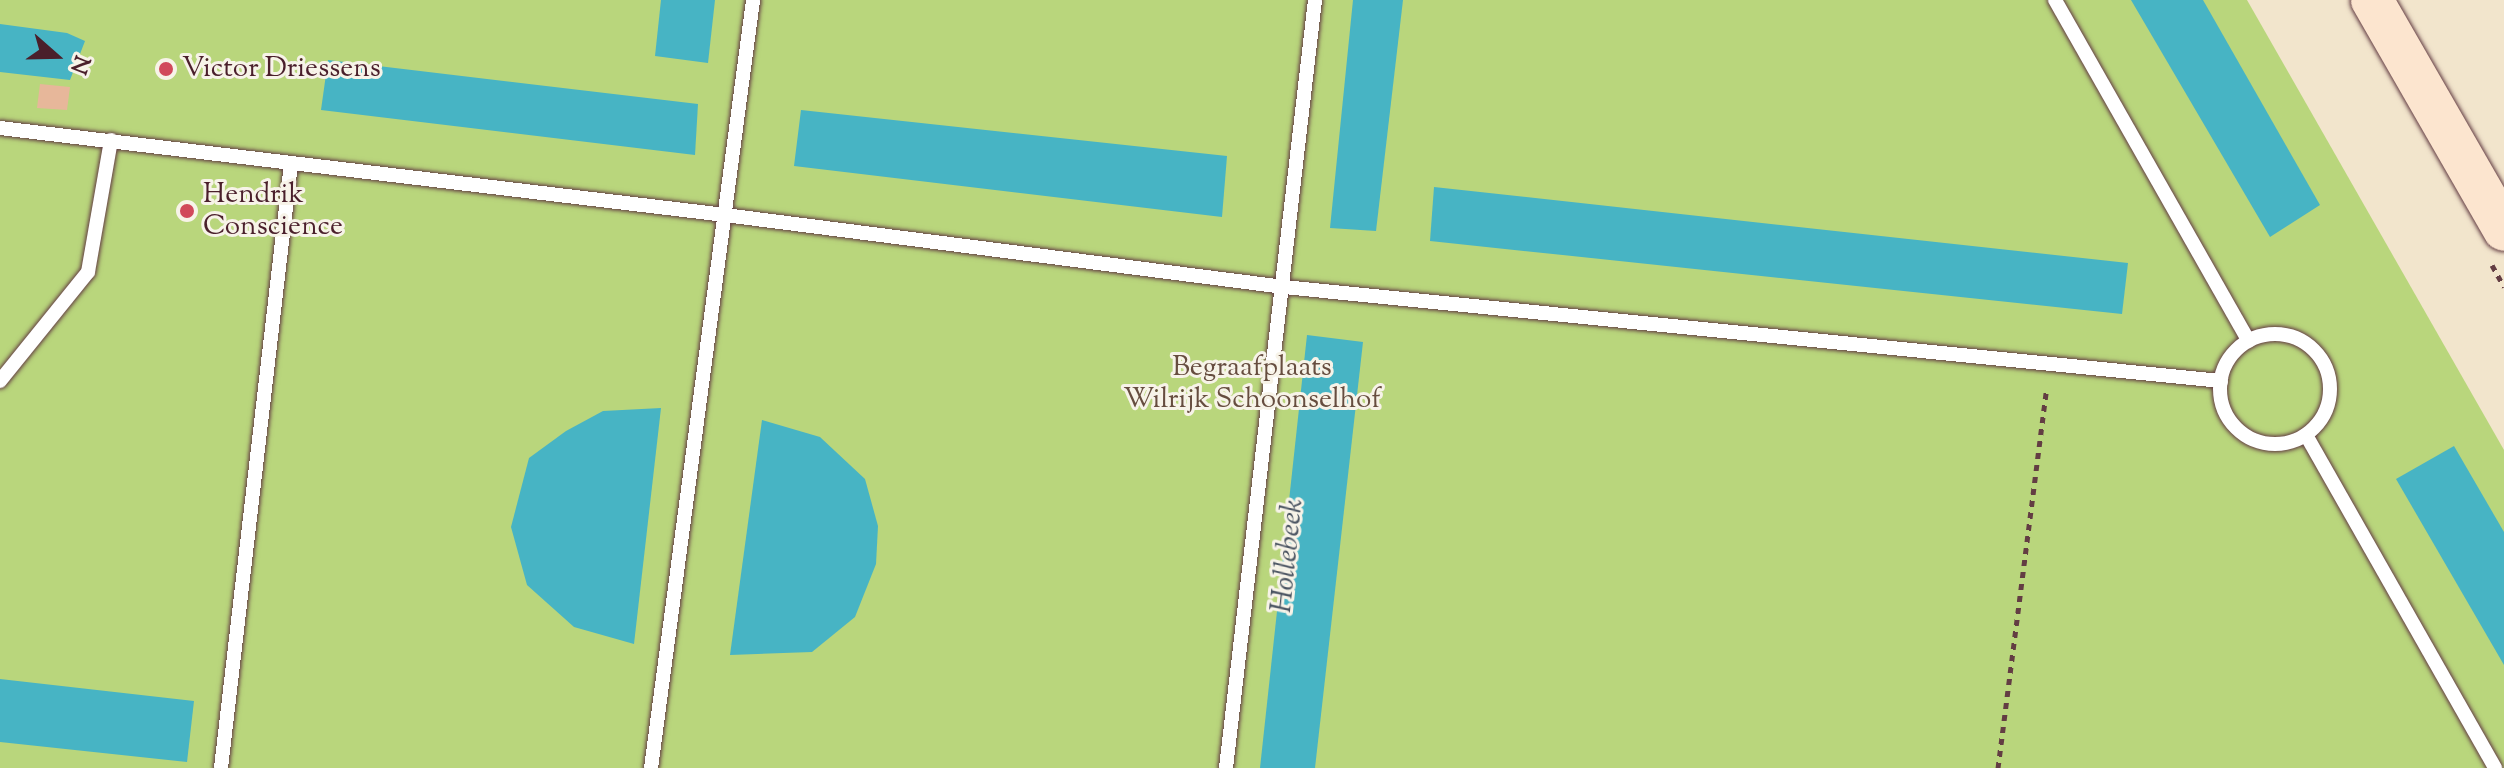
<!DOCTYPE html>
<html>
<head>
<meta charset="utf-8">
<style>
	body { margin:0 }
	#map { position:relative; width:2504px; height:768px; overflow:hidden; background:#f2e5cc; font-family:"Sorts Mill Goudy",serif }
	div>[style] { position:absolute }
	.green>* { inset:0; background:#b9d67c }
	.water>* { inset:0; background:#47b4c4 }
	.building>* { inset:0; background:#e7b79a }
	.path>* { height:5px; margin-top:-2.5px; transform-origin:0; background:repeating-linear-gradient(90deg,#633d43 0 6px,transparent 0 12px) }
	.roads { filter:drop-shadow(0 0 2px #633d43) drop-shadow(0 0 2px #633d43) }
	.service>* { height:14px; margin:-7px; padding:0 7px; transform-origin:7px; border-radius:7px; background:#fff }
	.service>.ring { margin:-7px; padding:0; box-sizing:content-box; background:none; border:14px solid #fff; border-radius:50% }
	.secondary>* { height:42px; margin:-21px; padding:0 21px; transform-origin:21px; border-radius:21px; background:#fce5cf }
	.dots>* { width:22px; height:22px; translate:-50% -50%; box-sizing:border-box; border:4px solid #f7f3e8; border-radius:50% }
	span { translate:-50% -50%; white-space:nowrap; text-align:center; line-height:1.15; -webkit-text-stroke:6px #f7f3e8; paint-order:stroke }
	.poi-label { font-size:28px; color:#4a1f2b }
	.left { translate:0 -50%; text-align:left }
	.park-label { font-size:28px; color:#664d3f }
	.water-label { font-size:30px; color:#495361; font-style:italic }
	.north { position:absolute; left:16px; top:16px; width:80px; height:80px; -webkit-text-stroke:6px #f7f3e8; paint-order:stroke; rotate:110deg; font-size:22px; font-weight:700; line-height:32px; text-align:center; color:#4a1f2b }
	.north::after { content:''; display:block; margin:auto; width:28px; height:36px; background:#4a1f2b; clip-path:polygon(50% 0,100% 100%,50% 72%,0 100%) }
</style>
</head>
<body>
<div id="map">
	<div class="green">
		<div style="clip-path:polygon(0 0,2247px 0,2504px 450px,2504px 768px,0 768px)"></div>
	</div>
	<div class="water">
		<div style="clip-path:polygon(661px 0,715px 0,708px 63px,655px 56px)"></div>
		<div style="clip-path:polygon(1353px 0,1403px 0,1376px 231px,1330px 228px)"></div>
		<div style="clip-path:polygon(2131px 0,2203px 0,2320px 205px,2270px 237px)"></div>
		<div style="clip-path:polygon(0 24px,67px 33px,85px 41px,70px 80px,0 72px)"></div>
		<div style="clip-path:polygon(328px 60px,698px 104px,695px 155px,321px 110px)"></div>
		<div style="clip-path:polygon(801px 110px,1227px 156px,1222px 217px,794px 166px)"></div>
		<div style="clip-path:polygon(1434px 187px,2128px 263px,2122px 314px,1430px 241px)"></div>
		<div style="clip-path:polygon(1307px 335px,1363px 342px,1315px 768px,1260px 768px)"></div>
		<div style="clip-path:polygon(661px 408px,634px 644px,574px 627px,527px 585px,511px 527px,529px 458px,566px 431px,603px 411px)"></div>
		<div style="clip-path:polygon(762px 420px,820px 437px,865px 479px,878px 526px,876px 564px,855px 617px,812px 652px,730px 655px)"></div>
		<div style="clip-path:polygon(2454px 446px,2504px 532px,2504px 665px,2396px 479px)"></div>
		<div style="clip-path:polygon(0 679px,194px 701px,187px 762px,0 742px)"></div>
	</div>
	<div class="building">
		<div style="clip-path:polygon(40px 84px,70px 87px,67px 110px,37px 108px)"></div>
	</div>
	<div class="path">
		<div style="left:2492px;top:265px;width:25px;rotate:61deg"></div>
		<div style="left:1998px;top:768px;width:383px;rotate:-82.7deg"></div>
	</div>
	<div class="roads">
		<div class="service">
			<div style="left:2055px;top:0;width:392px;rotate:60.4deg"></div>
			<div style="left:0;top:128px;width:730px;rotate:6.84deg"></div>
			<div style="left:725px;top:215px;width:564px;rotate:7.34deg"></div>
			<div style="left:1284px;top:287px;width:942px;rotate:5.73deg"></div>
			<div class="ring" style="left:2220px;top:334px;width:96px;height:96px"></div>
			<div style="left:0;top:381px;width:140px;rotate:-51.1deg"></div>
			<div style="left:88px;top:272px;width:134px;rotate:-80.1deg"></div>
			<div style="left:2306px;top:435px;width:383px;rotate:60.4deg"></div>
			<div style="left:221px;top:768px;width:608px;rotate:-83.39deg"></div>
			<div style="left:651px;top:768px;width:775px;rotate:-82.43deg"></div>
			<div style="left:1226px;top:768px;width:773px;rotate:-83.39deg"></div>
		</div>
		<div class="secondary">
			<div style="left:2372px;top:0;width:265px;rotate:60.1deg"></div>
		</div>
	</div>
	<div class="dots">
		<div style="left:166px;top:69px;background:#d1495b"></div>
		<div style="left:187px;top:211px;background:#d1495b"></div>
	</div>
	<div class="poi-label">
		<span class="left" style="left:182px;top:69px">Victor Driessens</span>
		<span class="left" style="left:203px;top:211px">Hendrik<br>Conscience</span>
	</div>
	<div class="park-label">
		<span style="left:1252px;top:384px">Begraafplaats<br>Wilrijk Schoonselhof</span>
	</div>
	<div class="water-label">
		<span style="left:1289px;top:556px;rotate:-84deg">Hollebeek</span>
	</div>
	<div class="north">N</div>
</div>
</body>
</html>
